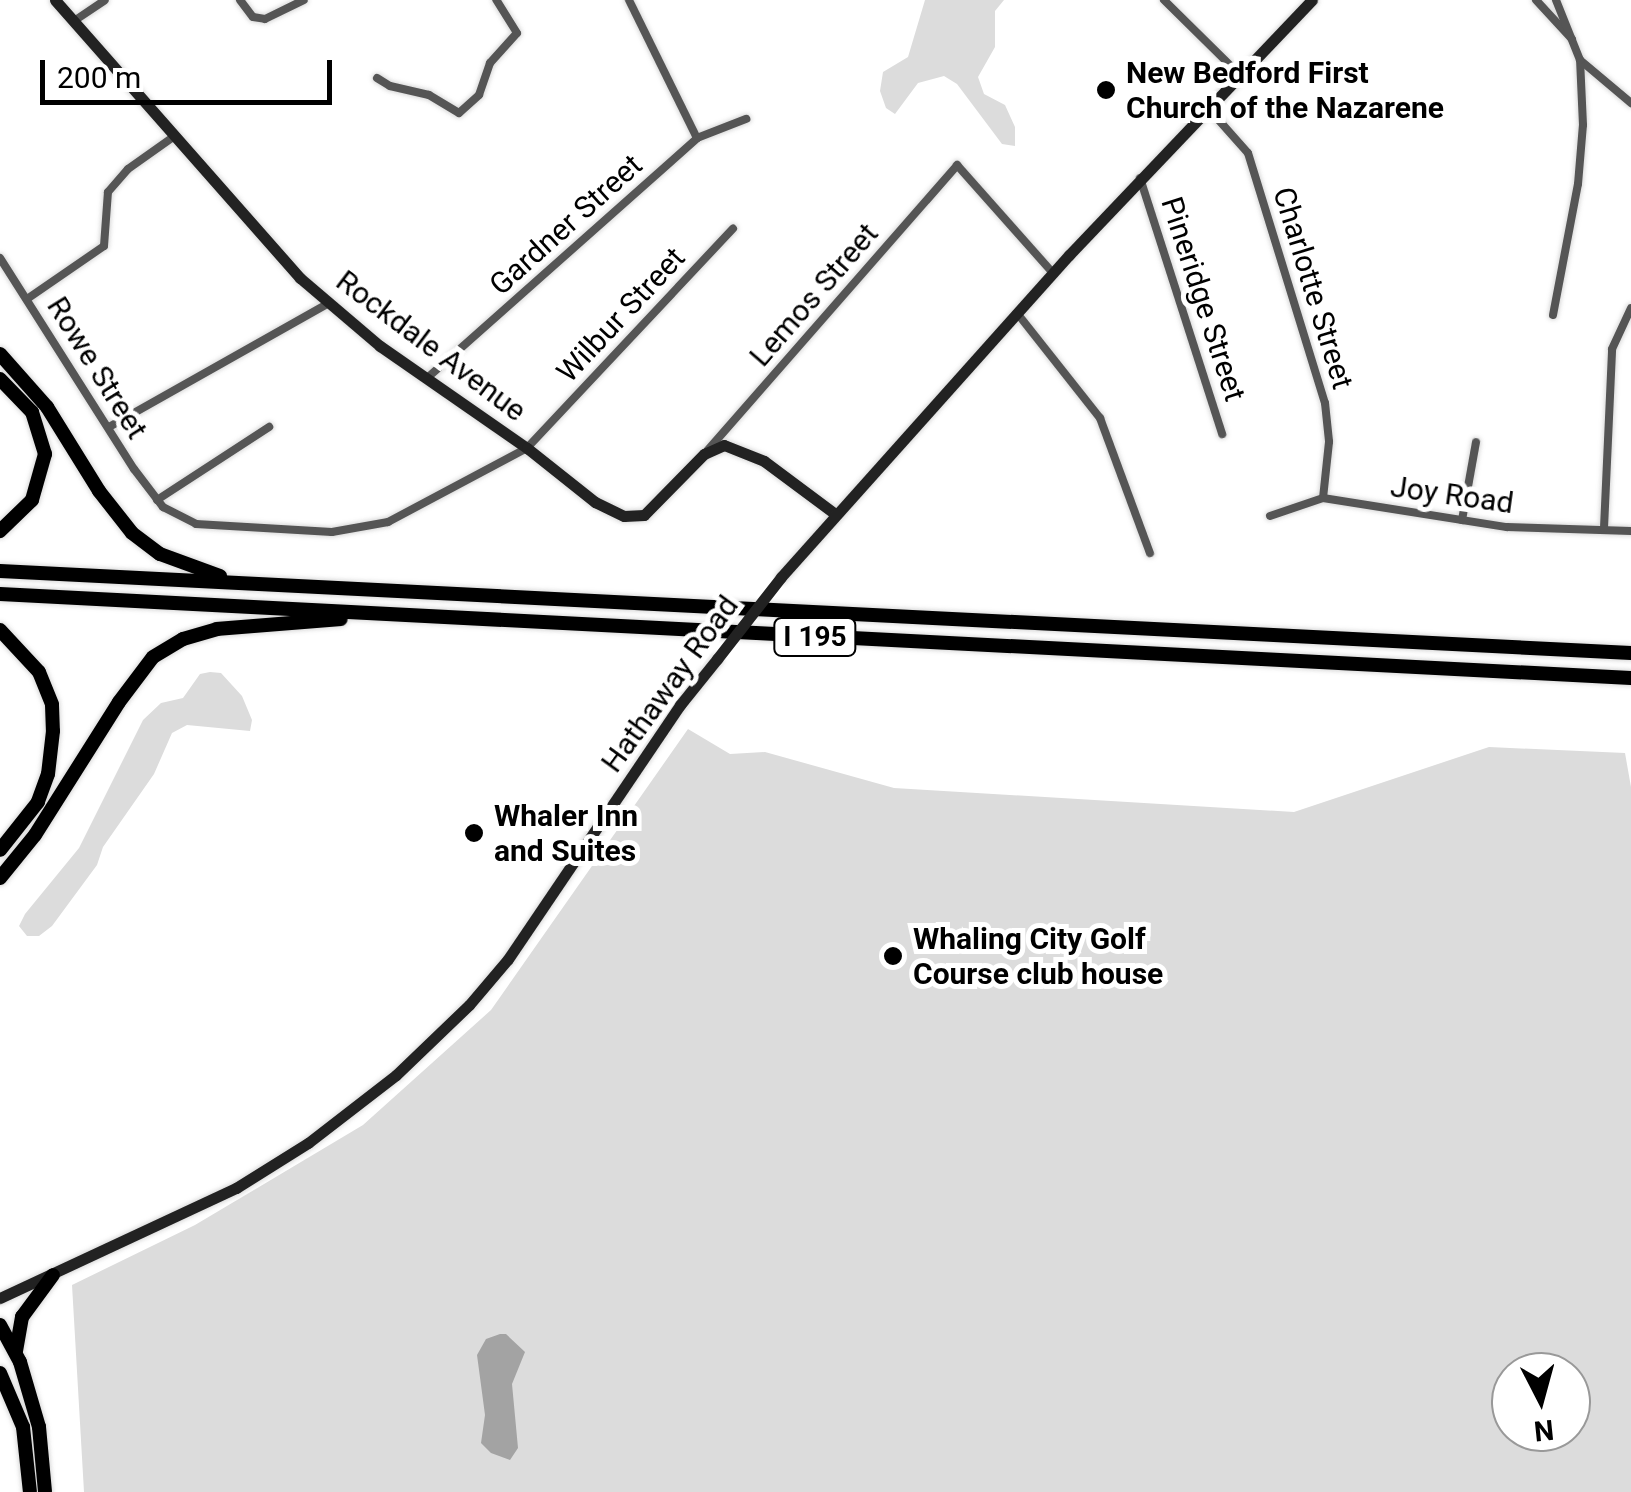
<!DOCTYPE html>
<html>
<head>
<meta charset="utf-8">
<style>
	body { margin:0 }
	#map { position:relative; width:1631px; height:1492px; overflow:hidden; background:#fff; font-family:Roboto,sans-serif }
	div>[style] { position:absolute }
	.green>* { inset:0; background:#dcdcdc }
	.water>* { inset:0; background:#a3a3a3 }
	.roads { filter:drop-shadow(0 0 2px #dbdbdb) drop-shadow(0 0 2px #dbdbdb) }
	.minor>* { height:8px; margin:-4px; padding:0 4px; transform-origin:4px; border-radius:4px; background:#555 }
	.secondary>* { height:11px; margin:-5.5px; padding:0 5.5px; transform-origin:5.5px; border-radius:5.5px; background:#222 }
	.motorway>* { height:14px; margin:-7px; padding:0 7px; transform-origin:7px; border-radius:7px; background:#000 }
	.secondary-bridge>* { height:11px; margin:-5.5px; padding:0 5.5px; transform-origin:5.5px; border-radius:5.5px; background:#222 }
	.dots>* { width:28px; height:28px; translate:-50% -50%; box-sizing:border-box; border:5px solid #fff; border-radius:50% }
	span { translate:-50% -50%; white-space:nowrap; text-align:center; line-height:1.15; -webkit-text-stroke:10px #fff; paint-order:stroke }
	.shield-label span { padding:2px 8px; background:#fff; border:2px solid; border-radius:8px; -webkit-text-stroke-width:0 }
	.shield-label { font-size:28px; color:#000; font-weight:700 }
	.poi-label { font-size:30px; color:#000; font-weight:700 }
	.left { translate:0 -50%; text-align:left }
	.street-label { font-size:30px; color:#000 }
	.north { position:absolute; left:1491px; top:1352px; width:100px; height:100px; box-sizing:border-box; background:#fff; border:2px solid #999; border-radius:50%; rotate:174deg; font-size:28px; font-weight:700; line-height:40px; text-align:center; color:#000 }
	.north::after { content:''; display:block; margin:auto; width:35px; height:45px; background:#000; clip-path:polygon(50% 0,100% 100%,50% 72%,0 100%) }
	.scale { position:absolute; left:40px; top:60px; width:292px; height:45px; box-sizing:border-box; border:5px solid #000; border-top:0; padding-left:12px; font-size:30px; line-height:35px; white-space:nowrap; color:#000; -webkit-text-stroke:8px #fff; paint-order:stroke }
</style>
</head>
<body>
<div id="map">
	<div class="green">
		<div style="clip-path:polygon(925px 0,1004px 0,995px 11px,995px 47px,978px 77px,984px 94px,1005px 105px,1015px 127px,1015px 146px,1002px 144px,957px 84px,944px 76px,918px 83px,895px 114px,886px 108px,880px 91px,883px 72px,908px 57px)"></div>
		<div style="clip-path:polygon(210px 672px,221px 673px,242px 696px,252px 720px,250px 731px,187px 725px,172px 733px,154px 774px,103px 847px,97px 865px,52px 926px,39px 936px,27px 936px,19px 926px,25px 914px,79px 848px,143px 720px,161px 703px,183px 698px,200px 674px)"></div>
		<div style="clip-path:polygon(evenodd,688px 729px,730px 754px,765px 752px,894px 788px,1294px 812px,1489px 747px,1625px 753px,1631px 787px,1631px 1492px,84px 1492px,72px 1285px,195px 1225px,363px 1125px,491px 1010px,688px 729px,1511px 1372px,1571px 1372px,1571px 1432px,1511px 1432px,1511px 1372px)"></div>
	</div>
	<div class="water">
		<div style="clip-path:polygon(500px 1334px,506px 1334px,525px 1352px,512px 1384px,518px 1448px,510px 1460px,491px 1453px,481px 1443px,485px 1415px,477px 1355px,486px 1339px)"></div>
	</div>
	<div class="roads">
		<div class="minor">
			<div style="left:240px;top:0;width:21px;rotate:53deg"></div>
			<div style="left:253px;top:17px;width:12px;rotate:9deg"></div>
			<div style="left:265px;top:19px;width:43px;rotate:-26deg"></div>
			<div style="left:629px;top:0;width:154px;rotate:63.8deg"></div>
			<div style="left:1164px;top:0;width:105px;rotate:44.6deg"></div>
			<div style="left:1536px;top:0;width:53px;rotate:47.3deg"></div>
			<div style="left:74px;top:21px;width:37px;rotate:-34deg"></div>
			<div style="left:1580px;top:60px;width:67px;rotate:40.1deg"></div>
			<div style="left:377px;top:78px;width:15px;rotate:32deg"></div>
			<div style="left:390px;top:86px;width:40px;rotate:13deg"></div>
			<div style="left:429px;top:95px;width:35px;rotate:31deg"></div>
			<div style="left:459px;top:113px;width:27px;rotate:-42deg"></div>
			<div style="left:479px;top:95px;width:34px;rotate:-71deg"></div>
			<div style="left:490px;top:63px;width:40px;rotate:-48deg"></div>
			<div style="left:517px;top:33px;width:39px;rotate:-122deg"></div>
			<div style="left:1208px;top:108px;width:60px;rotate:48.4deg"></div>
			<div style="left:1248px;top:153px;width:262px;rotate:72.9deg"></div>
			<div style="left:1325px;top:403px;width:39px;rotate:84deg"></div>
			<div style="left:1329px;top:442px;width:56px;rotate:96.1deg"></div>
			<div style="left:1140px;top:178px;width:269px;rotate:72.2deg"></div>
			<div style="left:0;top:258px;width:250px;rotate:57.6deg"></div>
			<div style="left:134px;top:469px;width:48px;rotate:52.7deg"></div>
			<div style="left:163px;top:507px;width:37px;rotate:27deg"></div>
			<div style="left:196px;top:524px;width:136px;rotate:3.4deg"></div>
			<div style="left:332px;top:532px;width:57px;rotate:-10.1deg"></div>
			<div style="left:388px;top:522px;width:157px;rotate:-28deg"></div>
			<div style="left:527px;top:448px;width:301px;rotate:-46.8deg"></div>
			<div style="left:27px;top:299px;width:93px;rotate:-34.5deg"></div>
			<div style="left:104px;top:246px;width:54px;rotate:-85.8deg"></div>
			<div style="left:108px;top:192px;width:30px;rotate:-49deg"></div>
			<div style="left:128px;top:169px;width:55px;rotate:-35.4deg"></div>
			<div style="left:1017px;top:313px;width:134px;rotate:51.7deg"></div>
			<div style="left:1100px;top:418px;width:144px;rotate:69.7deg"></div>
			<div style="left:1553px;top:315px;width:133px;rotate:-79.2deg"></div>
			<div style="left:1578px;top:184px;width:59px;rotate:-85.2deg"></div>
			<div style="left:1583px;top:125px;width:65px;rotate:-92.6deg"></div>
			<div style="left:1580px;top:60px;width:65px;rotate:-111.8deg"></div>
			<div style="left:426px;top:379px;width:363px;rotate:-41.6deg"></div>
			<div style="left:697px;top:138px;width:53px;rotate:-21.2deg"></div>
			<div style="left:109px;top:427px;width:253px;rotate:-29.4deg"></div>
			<div style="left:707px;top:451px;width:380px;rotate:-48.8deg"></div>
			<div style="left:957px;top:165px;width:144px;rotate:48.4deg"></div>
			<div style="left:157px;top:500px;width:134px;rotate:-33.1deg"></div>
			<div style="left:1270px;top:516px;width:56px;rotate:-18.8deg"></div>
			<div style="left:1323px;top:498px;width:186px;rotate:9deg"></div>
			<div style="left:1507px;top:527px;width:124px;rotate:1.8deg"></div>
			<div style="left:1462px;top:520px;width:79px;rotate:-79.8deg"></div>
			<div style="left:1604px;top:528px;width:179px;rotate:-87.4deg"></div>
			<div style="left:1612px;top:349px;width:45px;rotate:-65.1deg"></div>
		</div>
		<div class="secondary">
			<div style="left:55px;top:0;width:371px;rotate:48.6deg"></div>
			<div style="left:300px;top:278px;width:105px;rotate:40.4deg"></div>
			<div style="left:380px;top:346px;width:179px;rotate:34.8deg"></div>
			<div style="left:527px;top:448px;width:87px;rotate:38.5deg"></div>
			<div style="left:595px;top:502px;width:32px;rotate:26deg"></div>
			<div style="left:624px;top:516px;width:20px;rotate:-3deg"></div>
			<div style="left:644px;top:515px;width:86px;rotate:-45.5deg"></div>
			<div style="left:704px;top:454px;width:22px;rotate:-24deg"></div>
			<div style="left:724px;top:445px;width:43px;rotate:21.8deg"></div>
			<div style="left:764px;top:461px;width:89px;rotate:36.7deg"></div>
			<div style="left:781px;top:577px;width:432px;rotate:-48.2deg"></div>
			<div style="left:1069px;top:255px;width:352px;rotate:-46.4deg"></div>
			<div style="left:0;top:1298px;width:260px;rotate:-25deg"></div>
			<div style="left:236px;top:1188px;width:85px;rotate:-32deg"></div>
			<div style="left:308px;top:1143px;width:111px;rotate:-37.7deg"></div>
			<div style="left:396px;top:1075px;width:101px;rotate:-43.8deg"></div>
			<div style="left:469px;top:1005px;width:60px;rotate:-49.7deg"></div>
			<div style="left:508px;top:959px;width:307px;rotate:-55.9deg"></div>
			<div style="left:680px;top:705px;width:59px;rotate:-51.2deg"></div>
		</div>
		<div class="motorway">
			<div style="left:0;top:354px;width:71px;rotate:48.4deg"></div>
			<div style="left:47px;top:407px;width:99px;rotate:58.2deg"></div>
			<div style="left:99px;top:491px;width:53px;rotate:51.8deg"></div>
			<div style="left:132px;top:533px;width:35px;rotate:37deg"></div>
			<div style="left:160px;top:554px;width:64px;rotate:20.1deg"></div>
			<div style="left:0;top:379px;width:46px;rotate:45.9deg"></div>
			<div style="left:32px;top:412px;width:44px;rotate:72.8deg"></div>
			<div style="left:45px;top:454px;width:48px;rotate:105.8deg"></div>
			<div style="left:32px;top:500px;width:45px;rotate:135.9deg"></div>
			<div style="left:0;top:571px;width:1633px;rotate:2.88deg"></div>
			<div style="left:0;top:594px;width:1633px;rotate:2.95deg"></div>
			<div style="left:0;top:630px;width:57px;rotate:47.1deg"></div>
			<div style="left:39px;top:672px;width:35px;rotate:68deg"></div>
			<div style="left:52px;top:705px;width:26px;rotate:88deg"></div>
			<div style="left:53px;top:731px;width:43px;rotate:96.6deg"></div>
			<div style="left:48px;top:774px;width:30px;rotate:110deg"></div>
			<div style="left:38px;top:802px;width:61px;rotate:128.4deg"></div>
			<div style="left:0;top:878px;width:55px;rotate:-50.9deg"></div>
			<div style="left:35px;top:835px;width:157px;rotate:-57.7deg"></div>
			<div style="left:119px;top:702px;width:56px;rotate:-52.9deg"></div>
			<div style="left:153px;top:657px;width:35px;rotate:-31deg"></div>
			<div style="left:183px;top:639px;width:35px;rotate:-16deg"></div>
			<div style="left:217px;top:629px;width:124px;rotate:-4.6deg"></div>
			<div style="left:0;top:1325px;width:42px;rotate:61.6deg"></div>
			<div style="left:20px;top:1362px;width:68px;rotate:73.7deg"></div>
			<div style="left:39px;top:1427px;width:65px;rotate:84.7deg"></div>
			<div style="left:16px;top:1351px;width:35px;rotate:-80deg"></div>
			<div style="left:22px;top:1317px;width:52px;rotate:-53.6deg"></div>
			<div style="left:0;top:1373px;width:59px;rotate:66.9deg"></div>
			<div style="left:23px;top:1427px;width:65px;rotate:83.9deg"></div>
		</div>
	</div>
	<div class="secondary-bridge">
		<div style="left:717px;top:659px;width:104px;rotate:-52deg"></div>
	</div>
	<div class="dots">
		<div style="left:1106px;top:90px;background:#000"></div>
		<div style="left:474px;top:833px;background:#000"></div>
		<div style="left:893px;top:956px;background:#000"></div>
	</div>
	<div class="shield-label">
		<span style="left:815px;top:637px">I 195</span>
	</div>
	<div class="poi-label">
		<span class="left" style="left:1126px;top:90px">New Bedford First<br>Church of the Nazarene</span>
		<span class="left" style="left:494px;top:833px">Whaler Inn<br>and Suites</span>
		<span class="left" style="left:913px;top:956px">Whaling City Golf<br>Course club house</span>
	</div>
	<div class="street-label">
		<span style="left:566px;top:225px;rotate:-42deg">Gardner Street</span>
		<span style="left:1313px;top:288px;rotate:73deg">Charlotte Street</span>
		<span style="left:814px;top:295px;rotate:-49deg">Lemos Street</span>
		<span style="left:1203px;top:299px;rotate:72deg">Pineridge Street</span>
		<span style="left:621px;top:315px;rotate:-47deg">Wilbur Street</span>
		<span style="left:431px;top:346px;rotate:37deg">Rockdale Avenue</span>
		<span style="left:97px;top:368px;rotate:58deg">Rowe Street</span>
		<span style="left:1452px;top:495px;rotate:8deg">Joy Road</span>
		<span style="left:670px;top:684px;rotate:-54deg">Hathaway Road</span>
	</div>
	<div class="north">N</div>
	<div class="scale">200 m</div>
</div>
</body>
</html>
